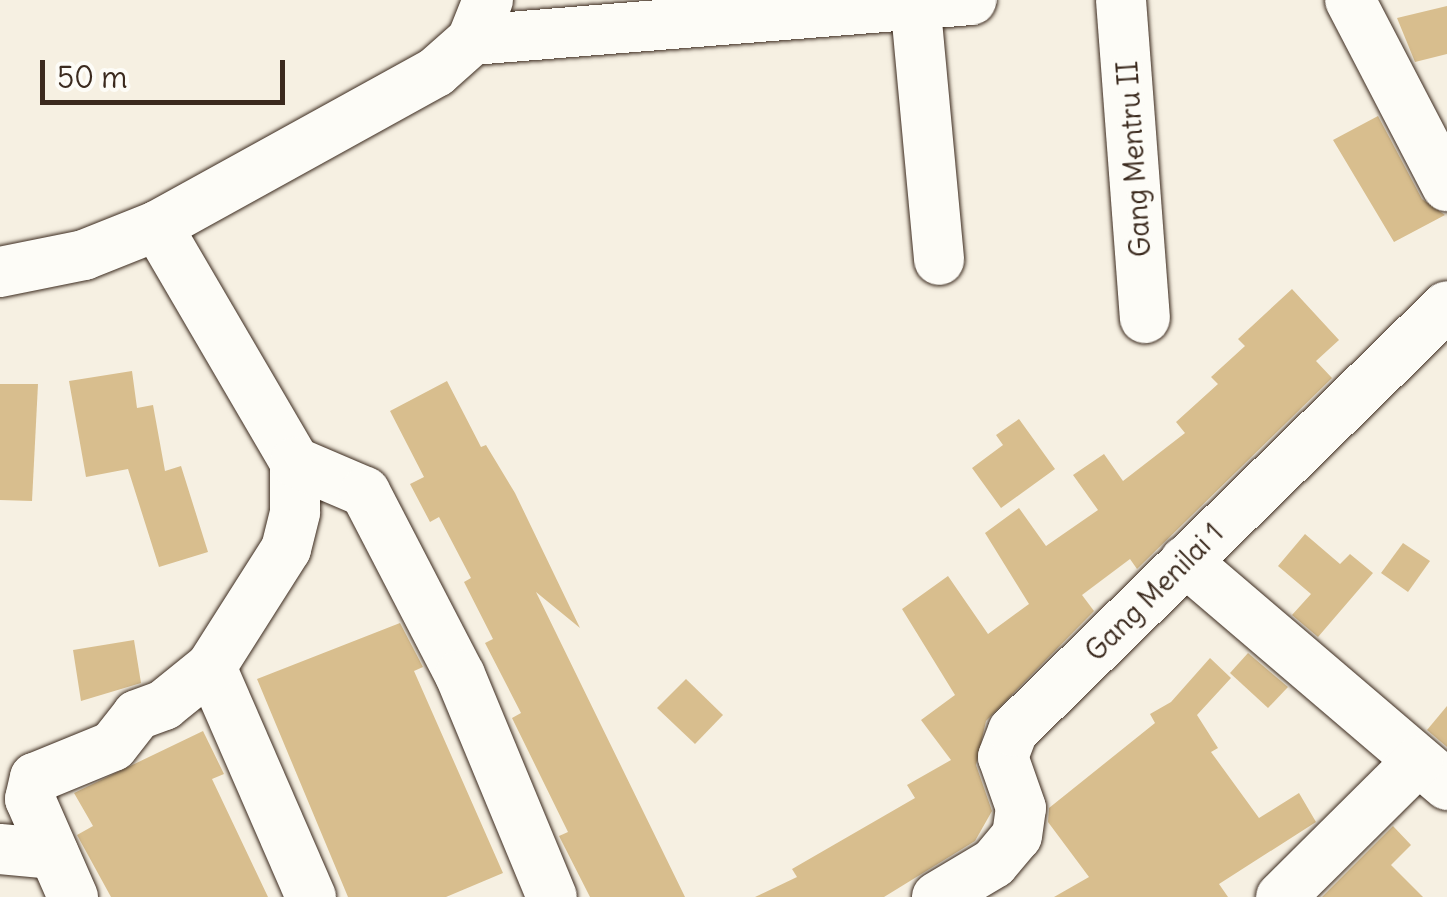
<!DOCTYPE html>
<html>
<head>
<meta charset="utf-8">
<style>
	body { margin:0 }
	#map { position:relative; width:1447px; height:897px; overflow:hidden; background:#f6f0e2; font-family:Delius,sans-serif }
	div>[style] { position:absolute }
	.building>* { inset:0; background:#d8be8e }
	.roads { filter:drop-shadow(0 0 2px #3b2a1e) drop-shadow(0 0 2px #3b2a1e) }
	.minor>* { height:50px; margin:-25px; padding:0 25px; transform-origin:25px; border-radius:25px; background:#fdfcf7 }
	span { translate:-50% -50%; white-space:nowrap; text-align:center; line-height:1.15; -webkit-text-stroke:9px #fdfcf7; paint-order:stroke }
	.street-label { font-size:28px; color:#3b2a1e }
	.scale { position:absolute; left:40px; top:60px; width:245px; height:45px; box-sizing:border-box; border:5px solid #3b2a1e; border-top:0; padding-left:12px; font-size:30px; line-height:35px; white-space:nowrap; color:#3b2a1e; -webkit-text-stroke:8px #fdfcf7; paint-order:stroke }
</style>
</head>
<body>
<div id="map">
	<div class="building">
		<div style="clip-path:polygon(1447px 6px,1447px 54px,1415px 62px,1397px 18px)"></div>
		<div style="clip-path:polygon(1378px 116px,1422px 199px,1445px 215px,1394px 242px,1333px 140px)"></div>
		<div style="clip-path:polygon(1292px 289px,1339px 340px,1316px 361px,1332px 378px,1137px 569px,1130px 559px,1082px 595px,1094px 611px,986px 721px,976px 765px,992px 811px,975px 841px,884px 897px,755px 897px,797px 877px,792px 869px,915px 798px,907px 785px,951px 760px,921px 720px,955px 695px,902px 609px,948px 576px,988px 634px,1029px 604px,985px 533px,1019px 508px,1046px 546px,1098px 510px,1073px 475px,1104px 454px,1123px 481px,1185px 433px,1176px 422px,1218px 384px,1211px 377px,1245px 346px,1238px 339px)"></div>
		<div style="clip-path:polygon(132px 371px,137px 408px,153px 405px,165px 471px,181px 466px,208px 552px,159px 567px,128px 469px,86px 477px,69px 381px)"></div>
		<div style="clip-path:polygon(447px 381px,481px 447px,486px 445px,515px 493px,580px 628px,536px 592px,685px 897px,590px 897px,559px 836px,568px 832px,512px 718px,521px 713px,485px 643px,493px 639px,464px 582px,471px 578px,439px 517px,430px 522px,410px 484px,424px 477px,390px 411px)"></div>
		<div style="clip-path:polygon(0 384px,38px 384px,32px 501px,0 500px)"></div>
		<div style="clip-path:polygon(1019px 419px,1055px 469px,1001px 508px,972px 468px,1003px 445px,996px 435px)"></div>
		<div style="clip-path:polygon(1305px 534px,1340px 564px,1350px 554px,1373px 573px,1318px 637px,1292px 615px,1311px 594px,1278px 566px)"></div>
		<div style="clip-path:polygon(1403px 543px,1430px 561px,1408px 592px,1381px 573px)"></div>
		<div style="clip-path:polygon(400px 623px,423px 667px,414px 671px,503px 873px,446px 897px,348px 897px,257px 679px)"></div>
		<div style="clip-path:polygon(134px 640px,141px 683px,81px 701px,73px 650px)"></div>
		<div style="clip-path:polygon(1248px 653px,1288px 687px,1268px 708px,1230px 673px)"></div>
		<div style="clip-path:polygon(1210px 658px,1231px 678px,1197px 715px,1218px 748px,1211px 752px,1259px 818px,1299px 793px,1316px 822px,1219px 884px,1228px 897px,1054px 897px,1089px 877px,1048px 822px,1049px 808px,1155px 723px,1150px 714px,1171px 702px)"></div>
		<div style="clip-path:polygon(686px 679px,723px 715px,695px 744px,657px 708px)"></div>
		<div style="clip-path:polygon(1447px 706px,1447px 747px,1427px 730px)"></div>
		<div style="clip-path:polygon(203px 731px,224px 774px,212px 779px,268px 897px,111px 897px,77px 835px,93px 826px,74px 793px)"></div>
		<div style="clip-path:polygon(1393px 826px,1411px 845px,1391px 865px,1423px 897px,1322px 897px)"></div>
	</div>
	<div class="roads">
		<div class="minor">
			<div style="left:915px;top:0;width:261px;rotate:84.7deg"></div>
			<div style="left:1121px;top:0;width:319px;rotate:85.7deg"></div>
			<div style="left:1350px;top:0;width:210px;rotate:62.5deg"></div>
			<div style="left:472px;top:40px;width:501px;rotate:-4.58deg"></div>
			<div style="left:157px;top:226px;width:273px;rotate:59.7deg"></div>
			<div style="left:0;top:272px;width:86px;rotate:-11.4deg"></div>
			<div style="left:84px;top:255px;width:79px;rotate:-21.7deg"></div>
			<div style="left:157px;top:226px;width:319px;rotate:-28.9deg"></div>
			<div style="left:436px;top:72px;width:48px;rotate:-41.6deg"></div>
			<div style="left:472px;top:40px;width:43px;rotate:-68.2deg"></div>
			<div style="left:1185px;top:561px;width:345px;rotate:40.5deg"></div>
			<div style="left:211px;top:667px;width:251px;rotate:66.5deg"></div>
			<div style="left:0;top:849px;width:54px;rotate:5.3deg"></div>
			<div style="left:73px;top:897px;width:107px;rotate:-113.7deg"></div>
			<div style="left:30px;top:799px;width:22px;rotate:-77deg"></div>
			<div style="left:35px;top:778px;width:84px;rotate:-22.3deg"></div>
			<div style="left:113px;top:746px;width:39px;rotate:-52deg"></div>
			<div style="left:137px;top:715px;width:29px;rotate:-20deg"></div>
			<div style="left:164px;top:705px;width:60px;rotate:-39deg"></div>
			<div style="left:211px;top:667px;width:140px;rotate:-57.6deg"></div>
			<div style="left:286px;top:549px;width:38px;rotate:-76deg"></div>
			<div style="left:295px;top:512px;width:50px;rotate:-90deg"></div>
			<div style="left:295px;top:462px;width:76px;rotate:23.2deg"></div>
			<div style="left:365px;top:492px;width:206px;rotate:62.6deg"></div>
			<div style="left:460px;top:675px;width:240px;rotate:67.5deg"></div>
			<div style="left:937px;top:897px;width:66px;rotate:-30.8deg"></div>
			<div style="left:994px;top:863px;width:35px;rotate:-50deg"></div>
			<div style="left:1017px;top:836px;width:28px;rotate:-82deg"></div>
			<div style="left:1021px;top:808px;width:54px;rotate:-109.4deg"></div>
			<div style="left:1003px;top:757px;width:28px;rotate:-69deg"></div>
			<div style="left:1013px;top:731px;width:607px;rotate:-44.4deg"></div>
			<div style="left:1281px;top:897px;width:193px;rotate:-44.8deg"></div>
		</div>
	</div>
	<div class="street-label">
		<span style="left:1134px;top:159px;rotate:-94deg">Gang Mentru II</span>
		<span style="left:1154px;top:592px;rotate:-45deg">Gang Menilai 1</span>
	</div>
	<div class="scale">50 m</div>
</div>
</body>
</html>
